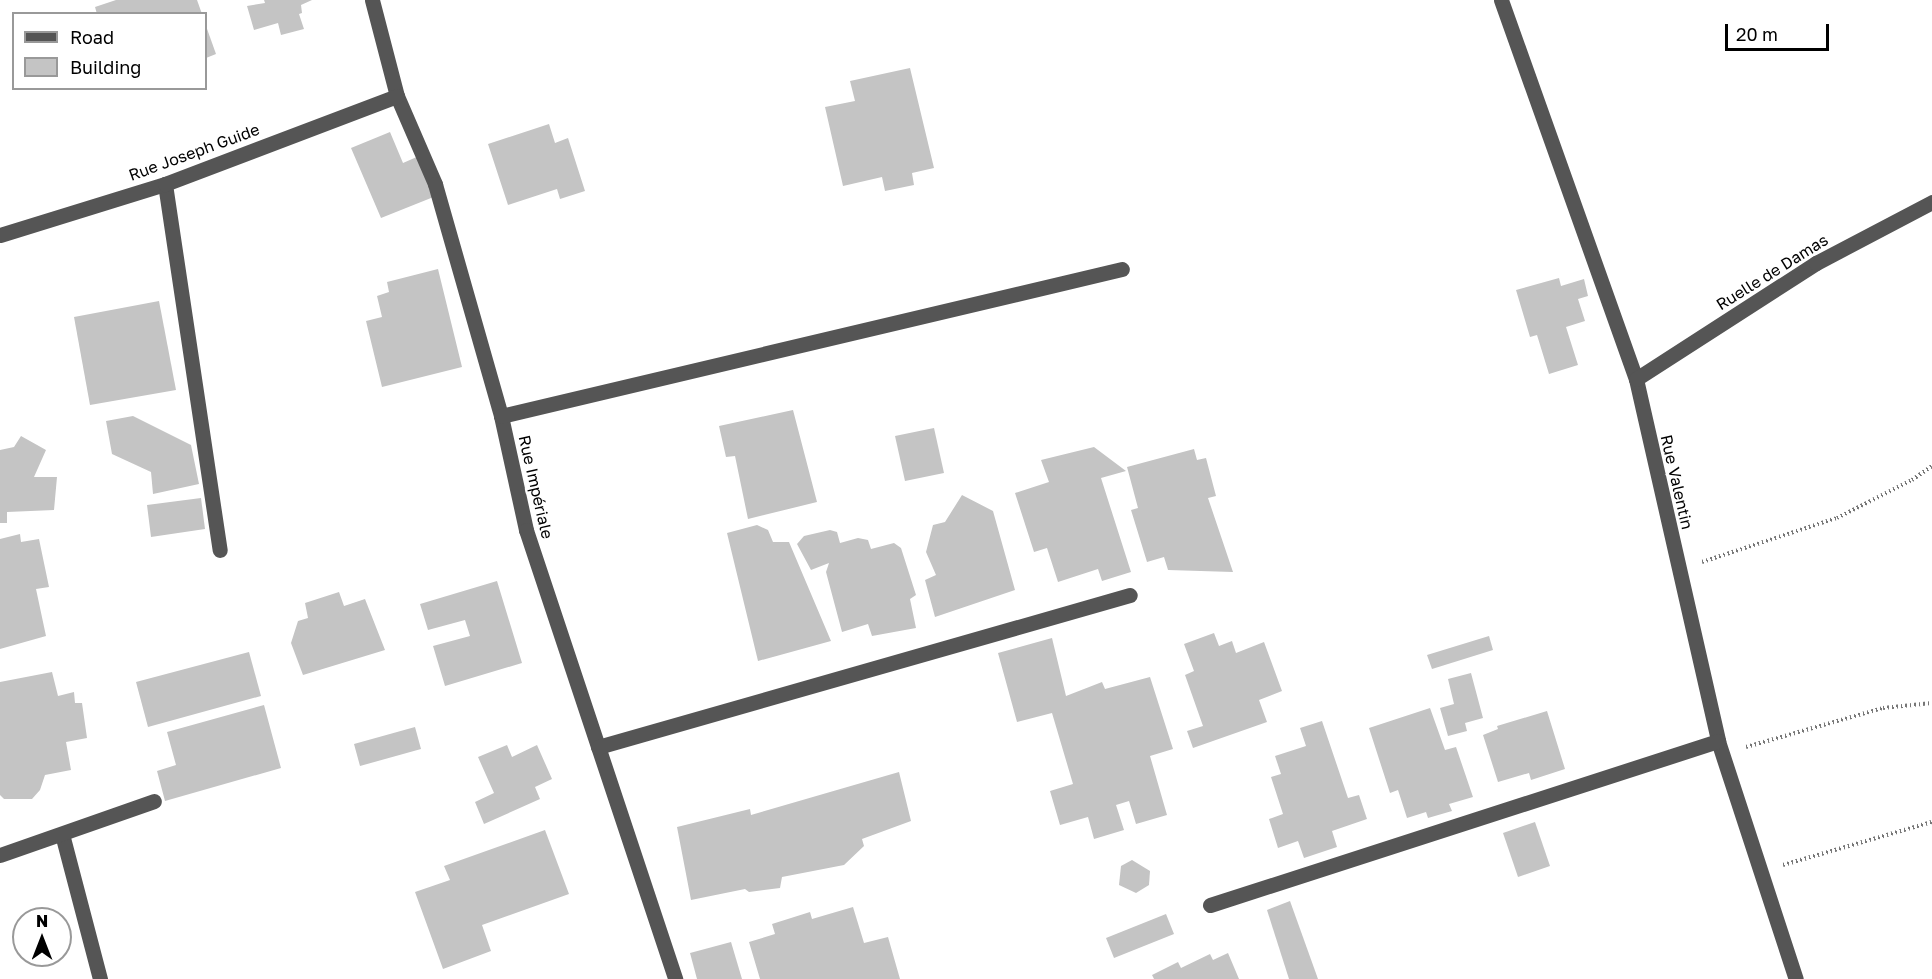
<!DOCTYPE html>
<html>
<head>
<meta charset="utf-8">
<style>
	body { margin:0 }
	#map { position:relative; width:1932px; height:979px; overflow:hidden; background:#fff; font-family:"Golos Text",sans-serif }
	div>[style] { position:absolute }
	.building>* { inset:0; background:#c4c4c4 }
	.path>* { height:4px; margin-top:-2px; transform-origin:0; background:repeating-linear-gradient(90deg,#777 0 1.5px,transparent 0 4.5px) }
	.minor>* { height:15px; margin:-7.5px; padding:0 7.5px; transform-origin:7.5px; border-radius:7.5px; background:#555 }
	span { translate:-50% -50%; white-space:nowrap; text-align:center; line-height:1.15; -webkit-text-stroke:4.5px #fff; paint-order:stroke }
	.street-label { font-size:16px; color:#000 }
	.legend { position:absolute; left:12px; top:12px; width:195px; height:78px; box-sizing:border-box; background:#fff; border:2px solid #999; margin:0; padding:8px 10px; list-style:none; font-size:18px; color:#000 }
	.legend li { display:flex; align-items:center; gap:12px; height:30px }
	.legend b { width:30px; border:2px solid #999 }
	.north { position:absolute; left:12px; top:907px; width:60px; height:60px; box-sizing:border-box; background:#fff; border:2px solid #999; border-radius:50%; rotate:0deg; font-size:16px; font-weight:700; line-height:24px; text-align:center; color:#000 }
	.north::after { content:''; display:block; margin:auto; width:21px; height:27px; background:#000; clip-path:polygon(50% 0,100% 100%,50% 72%,0 100%) }
	.scale { position:absolute; left:1725px; top:24px; width:104px; height:27px; box-sizing:border-box; border:3px solid #000; border-top:0; padding-left:8px; font-size:18px; line-height:21px; white-space:nowrap; color:#000; -webkit-text-stroke:4px #fff; paint-order:stroke }
</style>
</head>
<body>
<div id="map">
	<div class="building">
		<div style="clip-path:polygon(116px 0,197px 0,202px 14px,97px 14px,95px 7px)"></div>
		<div style="clip-path:polygon(264px 0,312px 0,301px 5px,302px 13px,299px 14px,304px 29px,281px 35px,278px 23px,254px 30px,247px 6px,265px 3px)"></div>
		<div style="clip-path:polygon(206px 26px,216px 54px,206px 58px)"></div>
		<div style="clip-path:polygon(910px 68px,934px 168px,912px 173px,914px 185px,885px 191px,882px 177px,843px 186px,825px 107px,855px 101px,850px 81px)"></div>
		<div style="clip-path:polygon(549px 124px,555px 143px,568px 138px,585px 191px,560px 199px,557px 189px,508px 205px,488px 144px)"></div>
		<div style="clip-path:polygon(390px 132px,403px 163px,419px 156px,436px 196px,381px 218px,351px 148px)"></div>
		<div style="clip-path:polygon(438px 269px,462px 367px,382px 387px,366px 321px,382px 317px,377px 296px,389px 292px,387px 282px)"></div>
		<div style="clip-path:polygon(1559px 278px,1561px 286px,1584px 279px,1588px 296px,1578px 299px,1585px 321px,1566px 327px,1578px 365px,1549px 374px,1537px 335px,1530px 337px,1516px 290px)"></div>
		<div style="clip-path:polygon(159px 301px,176px 390px,90px 405px,74px 317px)"></div>
		<div style="clip-path:polygon(793px 410px,817px 502px,748px 519px,735px 456px,726px 457px,719px 426px)"></div>
		<div style="clip-path:polygon(133px 416px,191px 445px,199px 484px,153px 494px,151px 472px,112px 454px,106px 421px)"></div>
		<div style="clip-path:polygon(934px 428px,944px 473px,905px 481px,895px 436px)"></div>
		<div style="clip-path:polygon(21px 436px,46px 450px,34px 477px,57px 477px,54px 510px,7px 512px,7px 523px,0 523px,0 450px,14px 447px)"></div>
		<div style="clip-path:polygon(1094px 447px,1126px 471px,1101px 478px,1131px 572px,1102px 581px,1098px 569px,1058px 582px,1047px 548px,1034px 552px,1015px 493px,1049px 482px,1041px 460px)"></div>
		<div style="clip-path:polygon(1194px 449px,1197px 460px,1206px 458px,1216px 496px,1208px 498px,1233px 572px,1168px 570px,1164px 557px,1147px 562px,1131px 510px,1138px 508px,1127px 467px)"></div>
		<div style="clip-path:polygon(962px 495px,993px 511px,1015px 590px,935px 617px,925px 580px,936px 575px,926px 552px,933px 525px,945px 522px)"></div>
		<div style="clip-path:polygon(201px 498px,205px 529px,151px 537px,147px 505px)"></div>
		<div style="clip-path:polygon(757px 525px,768px 530px,773px 542px,789px 542px,831px 641px,758px 661px,727px 533px)"></div>
		<div style="clip-path:polygon(830px 530px,837px 532px,840px 543px,858px 538px,868px 540px,871px 549px,894px 543px,901px 548px,916px 595px,910px 599px,916px 628px,872px 636px,868px 624px,842px 632px,826px 572px,829px 563px,811px 570px,797px 544px,804px 536px)"></div>
		<div style="clip-path:polygon(20px 534px,21px 542px,39px 539px,49px 587px,36px 589px,46px 636px,0 649px,0 539px)"></div>
		<div style="clip-path:polygon(497px 581px,522px 663px,445px 686px,433px 646px,470px 636px,465px 620px,428px 630px,420px 604px)"></div>
		<div style="clip-path:polygon(339px 592px,344px 606px,365px 599px,385px 650px,303px 675px,291px 643px,298px 621px,308px 618px,305px 603px)"></div>
		<div style="clip-path:polygon(1214px 633px,1219px 646px,1232px 641px,1236px 653px,1264px 642px,1282px 691px,1259px 700px,1267px 722px,1193px 748px,1187px 731px,1203px 726px,1185px 675px,1194px 671px,1184px 644px)"></div>
		<div style="clip-path:polygon(1489px 636px,1493px 650px,1432px 669px,1427px 655px)"></div>
		<div style="clip-path:polygon(1052px 638px,1066px 696px,1102px 682px,1105px 689px,1150px 677px,1173px 749px,1150px 756px,1167px 815px,1136px 824px,1129px 801px,1116px 805px,1124px 830px,1094px 839px,1088px 817px,1060px 825px,1050px 791px,1073px 784px,1052px 713px,1017px 722px,998px 653px)"></div>
		<div style="clip-path:polygon(249px 652px,261px 696px,148px 727px,136px 682px)"></div>
		<div style="clip-path:polygon(52px 672px,58px 696px,74px 692px,75px 703px,82px 703px,87px 738px,66px 742px,71px 770px,45px 775px,40px 790px,32px 799px,4px 799px,0 795px,0 682px)"></div>
		<div style="clip-path:polygon(1471px 673px,1483px 718px,1465px 723px,1467px 731px,1448px 736px,1440px 708px,1454px 704px,1448px 679px)"></div>
		<div style="clip-path:polygon(264px 705px,281px 768px,165px 801px,157px 771px,176px 765px,167px 732px)"></div>
		<div style="clip-path:polygon(1430px 708px,1445px 750px,1456px 747px,1473px 797px,1449px 804px,1452px 811px,1428px 818px,1426px 812px,1407px 818px,1398px 790px,1390px 793px,1369px 728px)"></div>
		<div style="clip-path:polygon(1547px 711px,1565px 769px,1531px 780px,1529px 773px,1498px 782px,1483px 735px,1498px 729px,1497px 726px)"></div>
		<div style="clip-path:polygon(1322px 721px,1348px 798px,1359px 795px,1367px 819px,1332px 831px,1337px 847px,1304px 858px,1298px 841px,1278px 848px,1269px 819px,1283px 814px,1271px 777px,1281px 774px,1275px 756px,1306px 746px,1300px 728px)"></div>
		<div style="clip-path:polygon(415px 727px,421px 749px,360px 766px,354px 744px)"></div>
		<div style="clip-path:polygon(507px 745px,512px 757px,537px 745px,552px 779px,535px 787px,540px 799px,484px 824px,475px 802px,494px 793px,478px 757px)"></div>
		<div style="clip-path:polygon(899px 772px,911px 821px,862px 839px,864px 846px,844px 865px,782px 877px,780px 888px,749px 892px,745px 889px,691px 900px,677px 827px,750px 809px,751px 815px)"></div>
		<div style="clip-path:polygon(1535px 822px,1550px 866px,1518px 877px,1503px 833px)"></div>
		<div style="clip-path:polygon(545px 830px,569px 894px,482px 925px,491px 951px,443px 969px,415px 892px,450px 880px,444px 866px)"></div>
		<div style="clip-path:polygon(1132px 860px,1150px 871px,1149px 885px,1136px 893px,1119px 885px,1121px 866px)"></div>
		<div style="clip-path:polygon(1290px 901px,1318px 979px,1289px 979px,1267px 910px)"></div>
		<div style="clip-path:polygon(853px 907px,864px 943px,888px 937px,900px 979px,760px 979px,749px 942px,775px 934px,772px 924px,810px 912px,812px 919px)"></div>
		<div style="clip-path:polygon(1166px 914px,1174px 934px,1114px 958px,1106px 938px)"></div>
		<div style="clip-path:polygon(731px 942px,742px 979px,697px 979px,690px 953px)"></div>
		<div style="clip-path:polygon(1228px 953px,1239px 979px,1154px 979px,1152px 975px,1178px 962px,1181px 968px,1210px 954px,1213px 960px)"></div>
	</div>
	<div class="path">
		<div style="left:1702px;top:562px;width:142px;rotate:-18.1deg"></div>
		<div style="left:1837px;top:518px;width:84px;rotate:-26.9deg"></div>
		<div style="left:1912px;top:480px;width:24px;rotate:-35deg"></div>
		<div style="left:1746px;top:747px;width:142px;rotate:-15.9deg"></div>
		<div style="left:1883px;top:708px;width:49px;rotate:-5.8deg"></div>
		<div style="left:1783px;top:865px;width:155px;rotate:-16.1deg"></div>
	</div>
	<div class="minor">
		<div style="left:372px;top:0;width:99px;rotate:75.4deg"></div>
		<div style="left:397px;top:96px;width:96px;rotate:66.6deg"></div>
		<div style="left:435px;top:184px;width:241px;rotate:74.1deg"></div>
		<div style="left:501px;top:416px;width:117px;rotate:77.6deg"></div>
		<div style="left:526px;top:530px;width:473px;rotate:71.6deg"></div>
		<div style="left:1501px;top:0;width:402px;rotate:70.4deg"></div>
		<div style="left:1636px;top:379px;width:371px;rotate:77.2deg"></div>
		<div style="left:1718px;top:741px;width:250px;rotate:71.9deg"></div>
		<div style="left:165px;top:184px;width:370px;rotate:81.5deg"></div>
		<div style="left:0;top:235px;width:173px;rotate:-17.2deg"></div>
		<div style="left:165px;top:184px;width:248px;rotate:-20.8deg"></div>
		<div style="left:1636px;top:379px;width:214px;rotate:-32.8deg"></div>
		<div style="left:1816px;top:263px;width:131px;rotate:-27.7deg"></div>
		<div style="left:501px;top:416px;width:638px;rotate:-13.32deg"></div>
		<div style="left:598px;top:747px;width:553px;rotate:-15.95deg"></div>
		<div style="left:62px;top:834px;width:150px;rotate:75.3deg"></div>
		<div style="left:0;top:855px;width:163px;rotate:-19.3deg"></div>
		<div style="left:1210px;top:905px;width:534px;rotate:-17.89deg"></div>
	</div>
	<div class="street-label">
		<span style="left:194px;top:152px;rotate:-20deg">Rue Joseph Guide</span>
		<span style="left:1772px;top:272px;rotate:-32deg">Ruelle de Damas</span>
		<span style="left:1677px;top:482px;rotate:77deg">Rue Valentin</span>
		<span style="left:536px;top:487px;rotate:77deg">Rue Impériale</span>
	</div>
	<ul class="legend">
	<li><b style="height:8px;background:#555"></b>Road</li>
	<li><b style="height:16px;background:#c4c4c4"></b>Building</li>
	</ul>
	<div class="north">N</div>
	<div class="scale">20 m</div>
</div>
</body>
</html>
